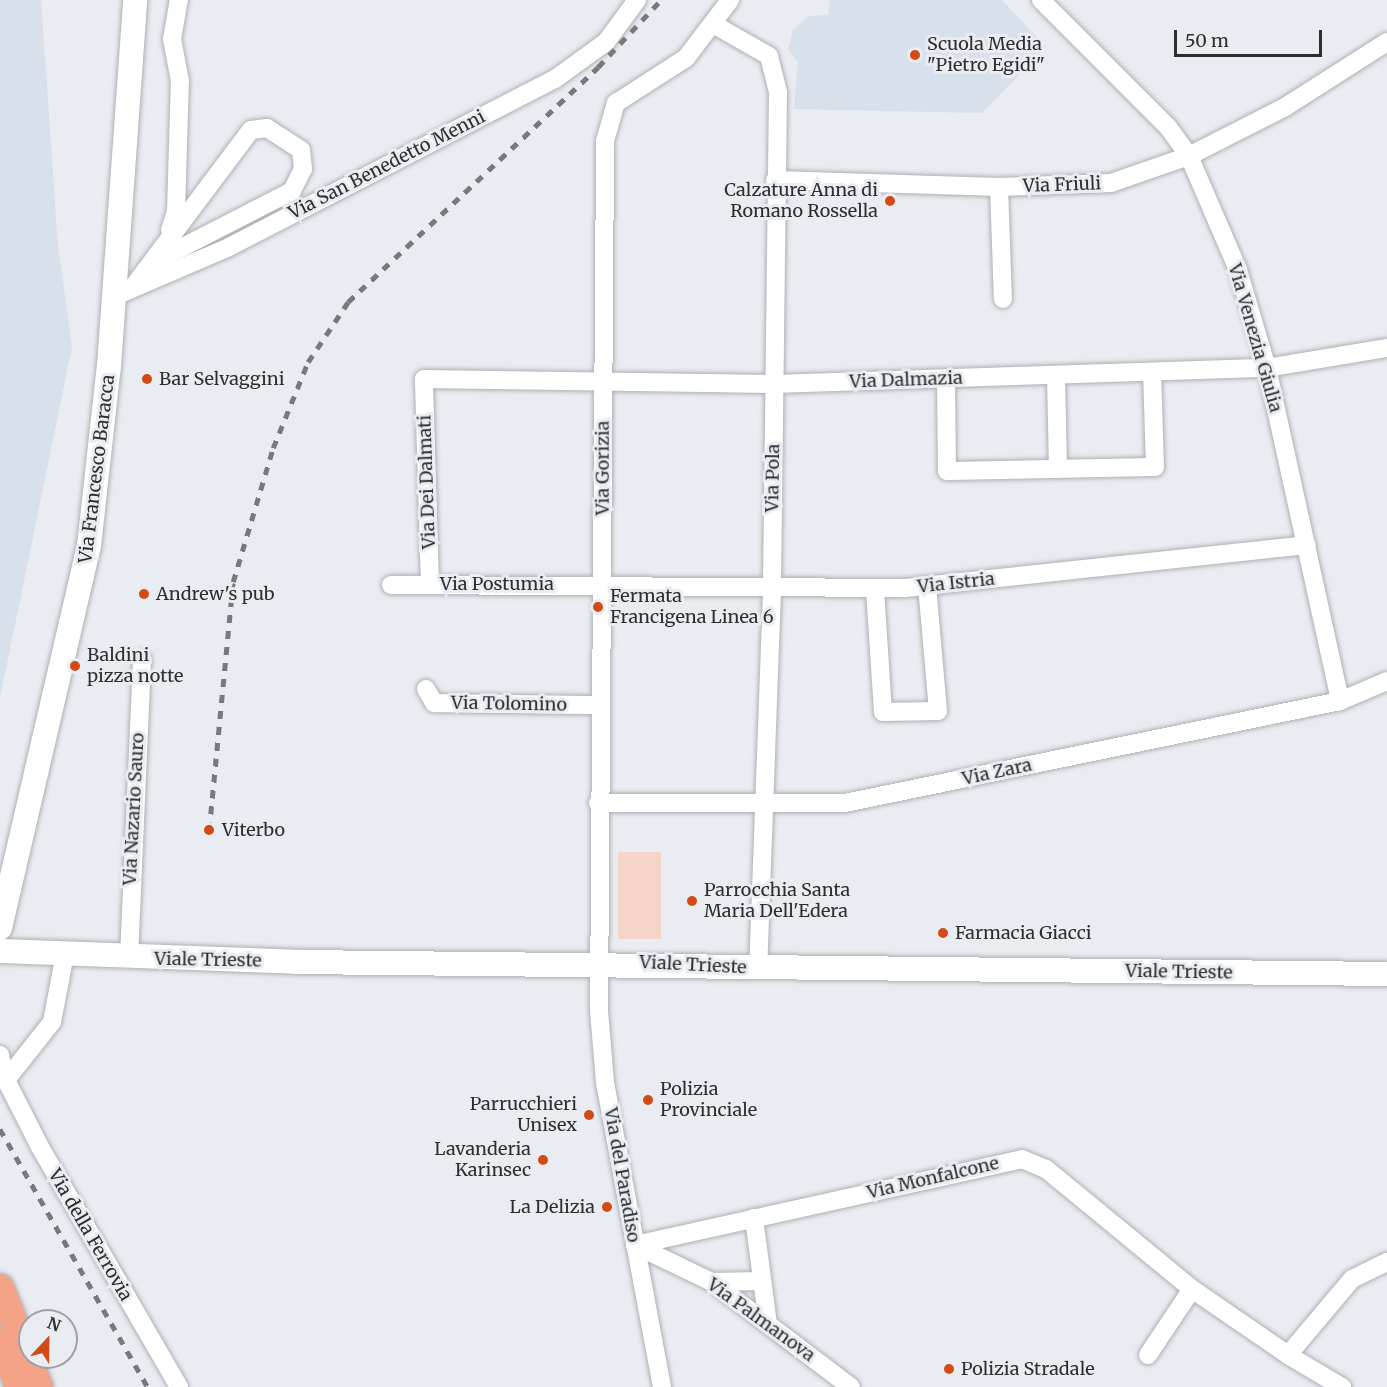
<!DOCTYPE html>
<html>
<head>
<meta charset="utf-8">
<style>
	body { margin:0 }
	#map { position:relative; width:1387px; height:1387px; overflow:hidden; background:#e9ecf1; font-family:Merriweather,serif }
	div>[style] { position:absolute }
	.built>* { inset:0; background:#d7e0eb }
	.green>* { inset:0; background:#f7d4c8 }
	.roads { filter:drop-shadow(0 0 2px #adb0b5) drop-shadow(0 0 2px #adb0b5) }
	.minor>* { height:18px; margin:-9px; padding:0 9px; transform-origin:9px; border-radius:9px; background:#fff }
	.secondary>* { height:24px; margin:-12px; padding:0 12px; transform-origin:12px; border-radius:12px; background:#fff }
	.primary>* { height:27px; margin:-13.5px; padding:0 13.5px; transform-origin:13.5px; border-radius:13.5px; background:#f5a387 }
	.rail>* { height:4.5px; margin-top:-2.25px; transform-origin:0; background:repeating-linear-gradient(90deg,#77797c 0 8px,transparent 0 16px) }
	.dots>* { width:16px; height:16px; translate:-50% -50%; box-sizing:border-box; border:3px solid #e9ecf1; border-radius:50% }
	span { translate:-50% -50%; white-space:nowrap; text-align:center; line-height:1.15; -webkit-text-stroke:6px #e9ecf1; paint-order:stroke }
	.poi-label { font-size:18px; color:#2d2e30 }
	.left { translate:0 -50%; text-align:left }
	.right { translate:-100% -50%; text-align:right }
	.street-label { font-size:18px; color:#2d2e30 }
	.north { position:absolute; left:18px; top:1309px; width:60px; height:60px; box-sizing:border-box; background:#e9ecf1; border:2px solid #9ea0a4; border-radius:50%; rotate:22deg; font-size:16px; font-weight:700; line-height:24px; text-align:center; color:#2d2e30 }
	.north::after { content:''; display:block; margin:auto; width:21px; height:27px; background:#d24b17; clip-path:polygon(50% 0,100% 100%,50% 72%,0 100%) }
	.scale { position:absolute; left:1174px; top:30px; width:148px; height:27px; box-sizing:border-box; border:3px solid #2d2e30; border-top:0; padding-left:8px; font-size:18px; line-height:21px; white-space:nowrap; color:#2d2e30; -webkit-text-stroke:4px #e9ecf1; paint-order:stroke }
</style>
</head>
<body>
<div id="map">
	<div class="built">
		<div style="clip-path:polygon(0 0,41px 0,58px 246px,72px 347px,0 698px)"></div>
		<div style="clip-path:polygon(830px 0,1002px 0,1046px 47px,982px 113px,794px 109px,798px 62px,788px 49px,793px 30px,808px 16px,828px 15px)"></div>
	</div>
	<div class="green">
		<div style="clip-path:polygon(618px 852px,661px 852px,661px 939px,618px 939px)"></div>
	</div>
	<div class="roads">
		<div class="minor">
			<div style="left:1041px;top:0;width:180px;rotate:45deg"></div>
			<div style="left:1168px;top:127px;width:36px;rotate:54deg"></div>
			<div style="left:1189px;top:156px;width:124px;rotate:66.7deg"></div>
			<div style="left:1238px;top:270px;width:102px;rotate:73.5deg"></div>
			<div style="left:1267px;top:368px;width:341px;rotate:77.6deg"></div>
			<div style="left:713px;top:24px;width:64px;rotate:29.7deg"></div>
			<div style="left:769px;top:56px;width:38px;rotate:76deg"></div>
			<div style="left:778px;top:93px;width:498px;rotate:90.7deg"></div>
			<div style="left:772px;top:591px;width:376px;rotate:92.1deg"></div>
			<div style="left:775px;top:180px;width:224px;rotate:1.8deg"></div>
			<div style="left:999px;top:187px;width:112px;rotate:-2deg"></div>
			<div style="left:1111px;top:183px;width:83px;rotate:-19.1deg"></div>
			<div style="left:1189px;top:156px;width:108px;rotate:-27deg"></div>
			<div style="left:1285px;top:107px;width:121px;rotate:-32.5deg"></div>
			<div style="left:999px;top:187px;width:112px;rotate:88deg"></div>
			<div style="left:170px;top:230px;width:19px;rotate:-72deg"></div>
			<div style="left:176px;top:212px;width:131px;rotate:-88.3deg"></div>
			<div style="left:180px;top:81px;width:43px;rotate:-100.8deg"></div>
			<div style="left:172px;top:39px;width:40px;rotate:-80deg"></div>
			<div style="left:133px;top:287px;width:196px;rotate:-53.1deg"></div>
			<div style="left:251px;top:130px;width:16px;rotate:-7deg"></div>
			<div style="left:267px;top:128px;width:40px;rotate:32.9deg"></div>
			<div style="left:301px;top:150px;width:19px;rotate:84deg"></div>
			<div style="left:303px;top:169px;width:25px;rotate:117deg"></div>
			<div style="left:292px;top:191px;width:157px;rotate:152.8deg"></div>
			<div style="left:113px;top:297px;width:126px;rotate:-23.3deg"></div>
			<div style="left:229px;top:247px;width:367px;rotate:-27.3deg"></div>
			<div style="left:555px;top:79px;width:63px;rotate:-36deg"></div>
			<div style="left:606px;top:42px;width:52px;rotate:-53.6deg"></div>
			<div style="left:1056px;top:375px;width:94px;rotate:88.8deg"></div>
			<div style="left:946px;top:379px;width:92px;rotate:89.4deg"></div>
			<div style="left:947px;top:471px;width:208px;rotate:-1.1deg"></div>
			<div style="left:1155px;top:467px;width:95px;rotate:-91.8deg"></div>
			<div style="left:391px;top:585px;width:514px;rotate:0.33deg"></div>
			<div style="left:905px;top:588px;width:404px;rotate:-6.1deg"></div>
			<div style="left:430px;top:585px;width:206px;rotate:-91.7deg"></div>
			<div style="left:424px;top:379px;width:350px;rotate:0.8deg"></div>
			<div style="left:774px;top:384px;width:493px;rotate:-1.9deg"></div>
			<div style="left:1267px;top:368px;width:122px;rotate:-9.5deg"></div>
			<div style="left:875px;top:589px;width:123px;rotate:86.3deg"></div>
			<div style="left:883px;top:712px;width:55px;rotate:-1deg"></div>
			<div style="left:938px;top:711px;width:125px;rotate:-95deg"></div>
			<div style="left:426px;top:689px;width:16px;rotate:60deg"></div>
			<div style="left:434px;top:703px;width:165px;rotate:0.7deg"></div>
			<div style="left:598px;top:803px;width:247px"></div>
			<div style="left:845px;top:803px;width:505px;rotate:-11.64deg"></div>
			<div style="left:1340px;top:701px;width:51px;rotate:-23.1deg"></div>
			<div style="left:129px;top:958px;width:299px;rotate:-87.5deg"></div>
			<div style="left:0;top:1055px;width:26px;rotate:77deg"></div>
			<div style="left:6px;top:1080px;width:75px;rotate:63.1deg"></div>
			<div style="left:40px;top:1147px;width:277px;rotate:59.9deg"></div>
			<div style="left:6px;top:1080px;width:74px;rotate:-51.6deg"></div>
			<div style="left:52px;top:1022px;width:69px;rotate:-79.2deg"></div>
			<div style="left:754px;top:1218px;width:107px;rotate:82.5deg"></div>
			<div style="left:635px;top:1245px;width:396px;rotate:-12.5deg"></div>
			<div style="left:1022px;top:1159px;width:26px;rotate:23deg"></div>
			<div style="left:1046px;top:1169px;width:189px;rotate:39.4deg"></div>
			<div style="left:1192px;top:1289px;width:116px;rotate:34.5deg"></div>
			<div style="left:1288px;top:1355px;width:99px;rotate:-49.9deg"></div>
			<div style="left:1352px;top:1279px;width:39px;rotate:-26deg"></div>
			<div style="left:635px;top:1245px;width:85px;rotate:25.7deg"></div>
			<div style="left:712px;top:1282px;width:174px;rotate:37.1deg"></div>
			<div style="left:712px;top:1282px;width:48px;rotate:-1.2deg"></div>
			<div style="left:1148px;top:1355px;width:79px;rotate:-56.3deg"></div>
			<div style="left:1288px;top:1355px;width:63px;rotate:30.7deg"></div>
			<div style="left:662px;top:1387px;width:310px;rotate:-100.6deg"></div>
			<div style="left:605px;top:1082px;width:72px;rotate:-94.8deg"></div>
			<div style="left:599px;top:1010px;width:869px;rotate:-89.6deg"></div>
			<div style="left:605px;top:141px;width:40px;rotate:-74deg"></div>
			<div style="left:616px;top:103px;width:83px;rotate:-32.7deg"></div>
			<div style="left:686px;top:58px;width:73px;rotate:-52.8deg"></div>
		</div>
		<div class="secondary">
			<div style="left:0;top:928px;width:392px;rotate:-76.9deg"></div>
			<div style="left:89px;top:546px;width:181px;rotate:-83.7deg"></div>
			<div style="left:109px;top:366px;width:367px;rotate:-85.9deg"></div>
			<div style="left:0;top:951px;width:297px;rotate:2.1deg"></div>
			<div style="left:297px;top:962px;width:1090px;rotate:0.63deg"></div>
		</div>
		<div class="primary">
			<div style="left:0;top:1287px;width:107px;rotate:68.7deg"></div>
			<div style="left:0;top:1342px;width:49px;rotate:67.1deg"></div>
		</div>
	</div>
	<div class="rail">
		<div style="left:209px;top:830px;width:249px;rotate:-84.5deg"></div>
		<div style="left:233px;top:582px;width:140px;rotate:-73.4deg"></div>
		<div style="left:273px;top:448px;width:93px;rotate:-67.9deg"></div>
		<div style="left:308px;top:362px;width:72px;rotate:-56.3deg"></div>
		<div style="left:348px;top:302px;width:343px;rotate:-43.2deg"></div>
		<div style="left:598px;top:67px;width:92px;rotate:-46.8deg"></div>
		<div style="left:0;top:1129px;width:297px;rotate:60.2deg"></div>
	</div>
	<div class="dots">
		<div style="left:915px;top:55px;background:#d24b17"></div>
		<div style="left:890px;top:201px;background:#d24b17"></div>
		<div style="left:147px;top:379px;background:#d24b17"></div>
		<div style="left:144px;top:594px;background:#d24b17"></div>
		<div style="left:598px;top:607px;background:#d24b17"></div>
		<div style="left:75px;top:666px;background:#d24b17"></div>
		<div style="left:209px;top:830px;background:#d24b17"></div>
		<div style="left:692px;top:901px;background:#d24b17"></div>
		<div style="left:943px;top:933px;background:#d24b17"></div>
		<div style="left:648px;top:1100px;background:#d24b17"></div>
		<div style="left:589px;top:1115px;background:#d24b17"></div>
		<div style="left:543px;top:1160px;background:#d24b17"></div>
		<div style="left:607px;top:1207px;background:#d24b17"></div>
		<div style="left:949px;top:1369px;background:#d24b17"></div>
	</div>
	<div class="poi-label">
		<span class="left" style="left:927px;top:55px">Scuola Media<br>"Pietro Egidi"</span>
		<span class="right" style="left:878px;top:201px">Calzature Anna di<br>Romano Rossella</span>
		<span class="left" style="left:159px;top:379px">Bar Selvaggini</span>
		<span class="left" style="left:156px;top:594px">Andrew's pub</span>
		<span class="left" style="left:610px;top:607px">Fermata<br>Francigena Linea 6</span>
		<span class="left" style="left:87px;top:666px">Baldini<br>pizza notte</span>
		<span class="left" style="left:222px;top:830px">Viterbo</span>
		<span class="left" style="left:704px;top:901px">Parrocchia Santa<br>Maria Dell'Edera</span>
		<span class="left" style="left:955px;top:933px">Farmacia Giacci</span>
		<span class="left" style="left:660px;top:1100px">Polizia<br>Provinciale</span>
		<span class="right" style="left:577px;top:1115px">Parrucchieri<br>Unisex</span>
		<span class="right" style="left:531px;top:1160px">Lavanderia<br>Karinsec</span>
		<span class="right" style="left:595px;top:1207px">La Delizia</span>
		<span class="left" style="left:961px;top:1369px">Polizia Stradale</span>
	</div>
	<div class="street-label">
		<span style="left:387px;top:165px;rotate:-27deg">Via San Benedetto Menni</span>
		<span style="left:1062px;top:185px;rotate:-2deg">Via Friuli</span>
		<span style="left:1255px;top:338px;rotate:74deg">Via Venezia Giulia</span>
		<span style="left:906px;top:380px;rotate:-2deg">Via Dalmazia</span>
		<span style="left:603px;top:468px;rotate:-90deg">Via Gorizia</span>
		<span style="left:97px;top:469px;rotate:-83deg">Via Francesco Baracca</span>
		<span style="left:773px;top:478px;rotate:-89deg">Via Pola</span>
		<span style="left:427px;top:482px;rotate:-92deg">Via Dei Dalmati</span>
		<span style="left:956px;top:583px;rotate:-6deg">Via Istria</span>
		<span style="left:497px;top:584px">Via Postumia</span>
		<span style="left:509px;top:704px;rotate:1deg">Via Tolomino</span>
		<span style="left:997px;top:772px;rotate:-12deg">Via Zara</span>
		<span style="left:134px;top:809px;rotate:-87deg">Via Nazario Sauro</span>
		<span style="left:208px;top:960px;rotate:1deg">Viale Trieste</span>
		<span style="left:693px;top:965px;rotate:3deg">Viale Trieste</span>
		<span style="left:1179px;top:972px;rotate:1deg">Viale Trieste</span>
		<span style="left:622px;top:1175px;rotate:80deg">Via del Paradiso</span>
		<span style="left:933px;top:1178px;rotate:-13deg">Via Monfalcone</span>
		<span style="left:90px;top:1235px;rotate:60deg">Via della Ferrovia</span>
		<span style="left:761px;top:1320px;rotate:36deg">Via Palmanova</span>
	</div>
	<div class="north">N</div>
	<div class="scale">50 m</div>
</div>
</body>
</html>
